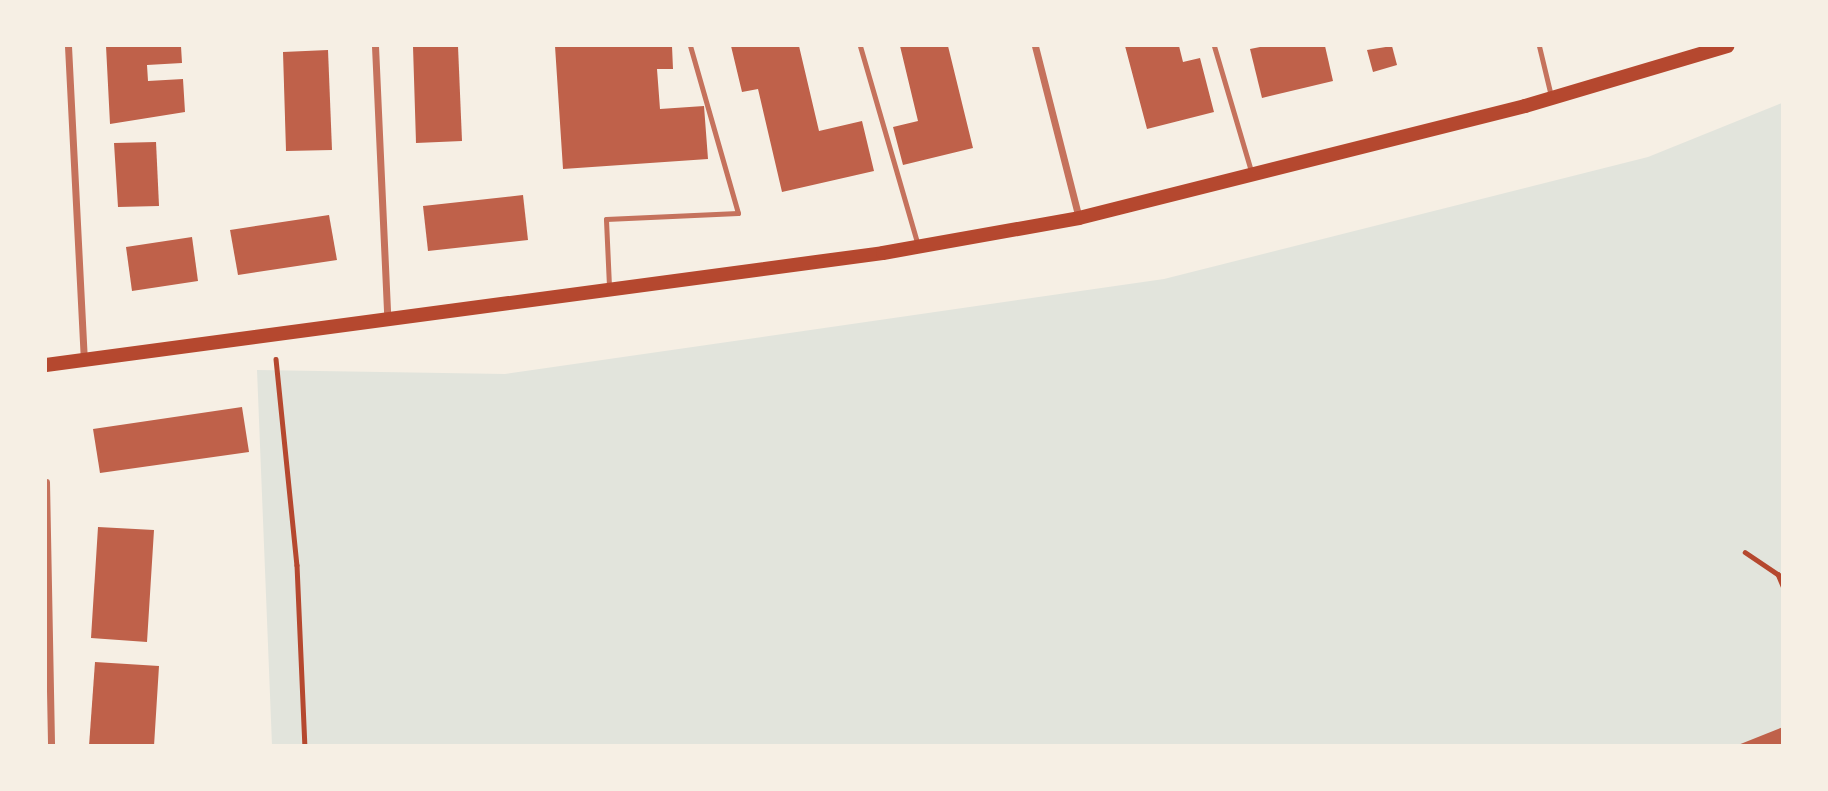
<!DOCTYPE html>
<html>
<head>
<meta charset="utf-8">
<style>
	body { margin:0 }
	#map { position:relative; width:1828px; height:791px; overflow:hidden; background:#f6efe4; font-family:Rubik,sans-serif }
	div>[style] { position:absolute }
	.green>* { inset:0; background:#e2e4dc }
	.building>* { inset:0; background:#bf614a }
	.path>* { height:4.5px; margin:-2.25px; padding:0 2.25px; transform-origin:2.25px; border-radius:2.25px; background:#b5482f }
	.service>* { height:5px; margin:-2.5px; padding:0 2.5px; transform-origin:2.5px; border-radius:2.5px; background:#c5725c }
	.minor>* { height:7px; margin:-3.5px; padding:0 3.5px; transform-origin:3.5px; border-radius:3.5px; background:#c5725c }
	.secondary>* { height:14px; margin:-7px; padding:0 7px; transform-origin:7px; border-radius:7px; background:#b5482f }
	span { translate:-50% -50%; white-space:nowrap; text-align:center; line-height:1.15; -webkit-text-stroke:5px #f6efe4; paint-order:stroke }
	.frame { position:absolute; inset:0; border:47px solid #f6efe4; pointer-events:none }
</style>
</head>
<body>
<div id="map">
	<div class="green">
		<div style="clip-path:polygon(1782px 103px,1782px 745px,272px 745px,257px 370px,505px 374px,1164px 279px,1648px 157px)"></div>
	</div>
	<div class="building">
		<div style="clip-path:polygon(106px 46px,181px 46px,182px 63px,147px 65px,148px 81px,183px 79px,185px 112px,110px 124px)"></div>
		<div style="clip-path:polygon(413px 46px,458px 46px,462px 141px,416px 143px)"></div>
		<div style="clip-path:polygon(555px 46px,672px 46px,673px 69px,657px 69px,660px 109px,704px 106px,708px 159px,563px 169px)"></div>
		<div style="clip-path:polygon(731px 46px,799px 46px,819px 131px,862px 121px,874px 171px,782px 192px,758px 89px,742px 92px)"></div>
		<div style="clip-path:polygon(900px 46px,948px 46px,973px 148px,903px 165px,893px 127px,918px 121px)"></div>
		<div style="clip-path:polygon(1125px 46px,1179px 46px,1183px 62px,1200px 58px,1214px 112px,1147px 129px)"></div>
		<div style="clip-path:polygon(1265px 46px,1325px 46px,1333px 81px,1262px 98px,1250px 49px)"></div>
		<div style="clip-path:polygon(1392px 46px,1397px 65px,1373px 72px,1367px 50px)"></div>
		<div style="clip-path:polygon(328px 50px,332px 150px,286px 151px,283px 52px)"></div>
		<div style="clip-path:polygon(156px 142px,159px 206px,118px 207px,114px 143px)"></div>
		<div style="clip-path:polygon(523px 195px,528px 240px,428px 251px,423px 206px)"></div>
		<div style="clip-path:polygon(329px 215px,337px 260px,238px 275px,230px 230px)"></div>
		<div style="clip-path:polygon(192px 237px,198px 281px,132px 291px,126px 247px)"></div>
		<div style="clip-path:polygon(242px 407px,249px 452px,100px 473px,93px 429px)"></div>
		<div style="clip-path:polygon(98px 527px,154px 530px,147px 642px,91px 638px)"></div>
		<div style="clip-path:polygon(95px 662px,159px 666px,154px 746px,89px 746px)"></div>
		<div style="clip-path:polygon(1783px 727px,1783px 746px,1738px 746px,1738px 745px)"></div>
	</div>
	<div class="path">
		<div style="left:276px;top:359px;width:207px;rotate:84.2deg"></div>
		<div style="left:297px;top:565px;width:181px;rotate:87.5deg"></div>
		<div style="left:1745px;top:552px;width:40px;rotate:34deg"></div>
		<div style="left:1778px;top:574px;width:13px;rotate:67deg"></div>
	</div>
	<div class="service">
		<div style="left:860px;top:46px;width:207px;rotate:73.8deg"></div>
		<div style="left:1214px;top:46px;width:134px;rotate:73.5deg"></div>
		<div style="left:1539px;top:46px;width:51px;rotate:76.5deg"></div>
		<div style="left:609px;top:286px;width:67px;rotate:-92.6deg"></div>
		<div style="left:606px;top:219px;width:132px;rotate:-2.6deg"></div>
		<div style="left:738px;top:213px;width:174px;rotate:-106deg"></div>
	</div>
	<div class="minor">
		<div style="left:68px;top:46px;width:313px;rotate:87.1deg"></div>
		<div style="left:375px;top:46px;width:269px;rotate:87.4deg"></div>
		<div style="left:1035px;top:46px;width:178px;rotate:75.7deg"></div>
		<div style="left:46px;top:482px;width:264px;rotate:88.9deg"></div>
	</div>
	<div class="secondary">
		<div style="left:46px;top:365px;width:844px;rotate:-7.62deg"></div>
		<div style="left:883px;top:253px;width:199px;rotate:-10.1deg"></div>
		<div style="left:1079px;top:218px;width:460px;rotate:-14.1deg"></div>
		<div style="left:1525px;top:106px;width:211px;rotate:-16.5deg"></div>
	</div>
	<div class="frame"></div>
</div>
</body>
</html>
